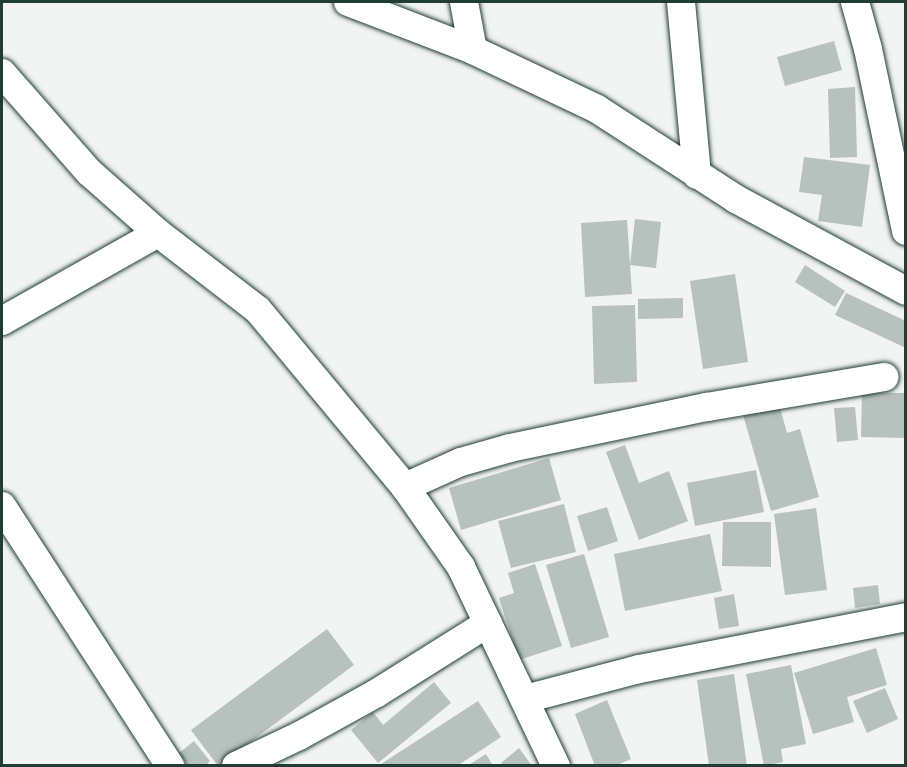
<!DOCTYPE html>
<html>
<head>
<meta charset="utf-8">
<style>
	body { margin:0 }
	#map { position:relative; width:907px; height:767px; overflow:hidden; background:#f2f3f3; font-family:Itim,sans-serif }
	div>[style] { position:absolute }
	.building>* { inset:0; background:#b7c1bd }
	.roads { filter:drop-shadow(0 0 2px #1f3d34) drop-shadow(0 0 2px #1f3d34) }
	.street>* { height:28px; margin:-14px; padding:0 14px; transform-origin:14px; border-radius:14px; background:#fff }
	span { translate:-50% -50%; white-space:nowrap; text-align:center; line-height:1.15; -webkit-text-stroke:5px #fff; paint-order:stroke }
	.frame { position:absolute; inset:0; border:3px solid #1f3d34; pointer-events:none }
</style>
</head>
<body>
<div id="map">
	<div class="building">
		<div style="clip-path:polygon(834px 41px,842px 70px,785px 86px,777px 57px)"></div>
		<div style="clip-path:polygon(855px 87px,857px 157px,830px 158px,828px 89px)"></div>
		<div style="clip-path:polygon(804px 157px,870px 165px,862px 227px,818px 221px,822px 195px,799px 192px)"></div>
		<div style="clip-path:polygon(635px 219px,661px 222px,656px 268px,630px 265px)"></div>
		<div style="clip-path:polygon(627px 220px,632px 294px,585px 297px,581px 223px)"></div>
		<div style="clip-path:polygon(805px 265px,845px 291px,835px 307px,795px 282px)"></div>
		<div style="clip-path:polygon(735px 274px,748px 362px,703px 369px,690px 281px)"></div>
		<div style="clip-path:polygon(846px 293px,906px 321px,906px 348px,835px 315px)"></div>
		<div style="clip-path:polygon(683px 298px,683px 318px,638px 319px,638px 299px)"></div>
		<div style="clip-path:polygon(635px 305px,637px 382px,594px 384px,592px 306px)"></div>
		<div style="clip-path:polygon(862px 393px,906px 393px,906px 438px,861px 437px)"></div>
		<div style="clip-path:polygon(779px 404px,787px 433px,800px 429px,819px 497px,771px 511px,743px 415px)"></div>
		<div style="clip-path:polygon(855px 407px,858px 440px,837px 442px,834px 408px)"></div>
		<div style="clip-path:polygon(625px 445px,639px 483px,669px 471px,688px 521px,639px 540px,606px 452px)"></div>
		<div style="clip-path:polygon(549px 458px,561px 500px,461px 530px,449px 488px)"></div>
		<div style="clip-path:polygon(756px 470px,764px 512px,695px 526px,687px 483px)"></div>
		<div style="clip-path:polygon(564px 504px,576px 552px,511px 568px,498px 521px)"></div>
		<div style="clip-path:polygon(607px 507px,618px 541px,588px 551px,577px 516px)"></div>
		<div style="clip-path:polygon(816px 508px,827px 590px,785px 595px,774px 514px)"></div>
		<div style="clip-path:polygon(723px 522px,771px 522px,771px 567px,722px 566px)"></div>
		<div style="clip-path:polygon(710px 534px,722px 591px,625px 611px,614px 554px)"></div>
		<div style="clip-path:polygon(584px 554px,609px 637px,571px 648px,546px 565px)"></div>
		<div style="clip-path:polygon(535px 564px,562px 646px,519px 660px,499px 598px,514px 593px,508px 573px)"></div>
		<div style="clip-path:polygon(878px 585px,880px 604px,855px 608px,853px 588px)"></div>
		<div style="clip-path:polygon(734px 594px,739px 626px,719px 629px,714px 598px)"></div>
		<div style="clip-path:polygon(327px 629px,354px 665px,218px 766px,191px 730px)"></div>
		<div style="clip-path:polygon(876px 648px,887px 685px,847px 697px,854px 722px,813px 734px,794px 673px)"></div>
		<div style="clip-path:polygon(791px 665px,806px 744px,781px 749px,783px 762px,764px 766px,746px 674px)"></div>
		<div style="clip-path:polygon(734px 674px,747px 766px,709px 766px,697px 680px)"></div>
		<div style="clip-path:polygon(434px 682px,451px 703px,378px 763px,351px 730px,373px 712px,383px 725px)"></div>
		<div style="clip-path:polygon(885px 688px,898px 719px,867px 733px,853px 701px)"></div>
		<div style="clip-path:polygon(607px 700px,631px 759px,615px 766px,595px 766px,575px 714px)"></div>
		<div style="clip-path:polygon(478px 701px,501px 737px,457px 766px,378px 766px)"></div>
		<div style="clip-path:polygon(194px 741px,210px 761px,205px 766px,188px 766px,178px 754px)"></div>
		<div style="clip-path:polygon(519px 748px,532px 766px,503px 766px,501px 763px)"></div>
		<div style="clip-path:polygon(486px 754px,493px 766px,467px 766px)"></div>
	</div>
	<div class="roads">
		<div class="street">
			<div style="left:348px;top:2px;width:134px;rotate:21deg"></div>
			<div style="left:473px;top:50px;width:137px;rotate:25.4deg"></div>
			<div style="left:597px;top:109px;width:166px;rotate:32.9deg"></div>
			<div style="left:736px;top:199px;width:193px;rotate:28.4deg"></div>
			<div style="left:464px;top:2px;width:49px;rotate:79.4deg"></div>
			<div style="left:681px;top:2px;width:174px;rotate:84.7deg"></div>
			<div style="left:855px;top:2px;width:49px;rotate:74.5deg"></div>
			<div style="left:868px;top:49px;width:186px;rotate:78.2deg"></div>
			<div style="left:2px;top:73px;width:132px;rotate:48.7deg"></div>
			<div style="left:89px;top:172px;width:92px;rotate:41.5deg"></div>
			<div style="left:158px;top:233px;width:126px;rotate:37.6deg"></div>
			<div style="left:258px;top:310px;width:230px;rotate:50.3deg"></div>
			<div style="left:405px;top:487px;width:98px;rotate:55deg"></div>
			<div style="left:461px;top:567px;width:221px;rotate:64.5deg"></div>
			<div style="left:2px;top:321px;width:179px;rotate:-29.4deg"></div>
			<div style="left:405px;top:487px;width:61px;rotate:-24.1deg"></div>
			<div style="left:461px;top:462px;width:51px;rotate:-15.9deg"></div>
			<div style="left:510px;top:448px;width:201px;rotate:-11.8deg"></div>
			<div style="left:707px;top:407px;width:180px;rotate:-9.6deg"></div>
			<div style="left:2px;top:506px;width:310px;rotate:57.1deg"></div>
			<div style="left:525px;top:699px;width:118px;rotate:-14.7deg"></div>
			<div style="left:639px;top:669px;width:272px;rotate:-11deg"></div>
			<div style="left:236px;top:766px;width:70px;rotate:-25.5deg"></div>
			<div style="left:299px;top:736px;width:89px;rotate:-28.9deg"></div>
			<div style="left:377px;top:693px;width:131px;rotate:-32.2deg"></div>
		</div>
	</div>
	<div class="frame"></div>
</div>
</body>
</html>
